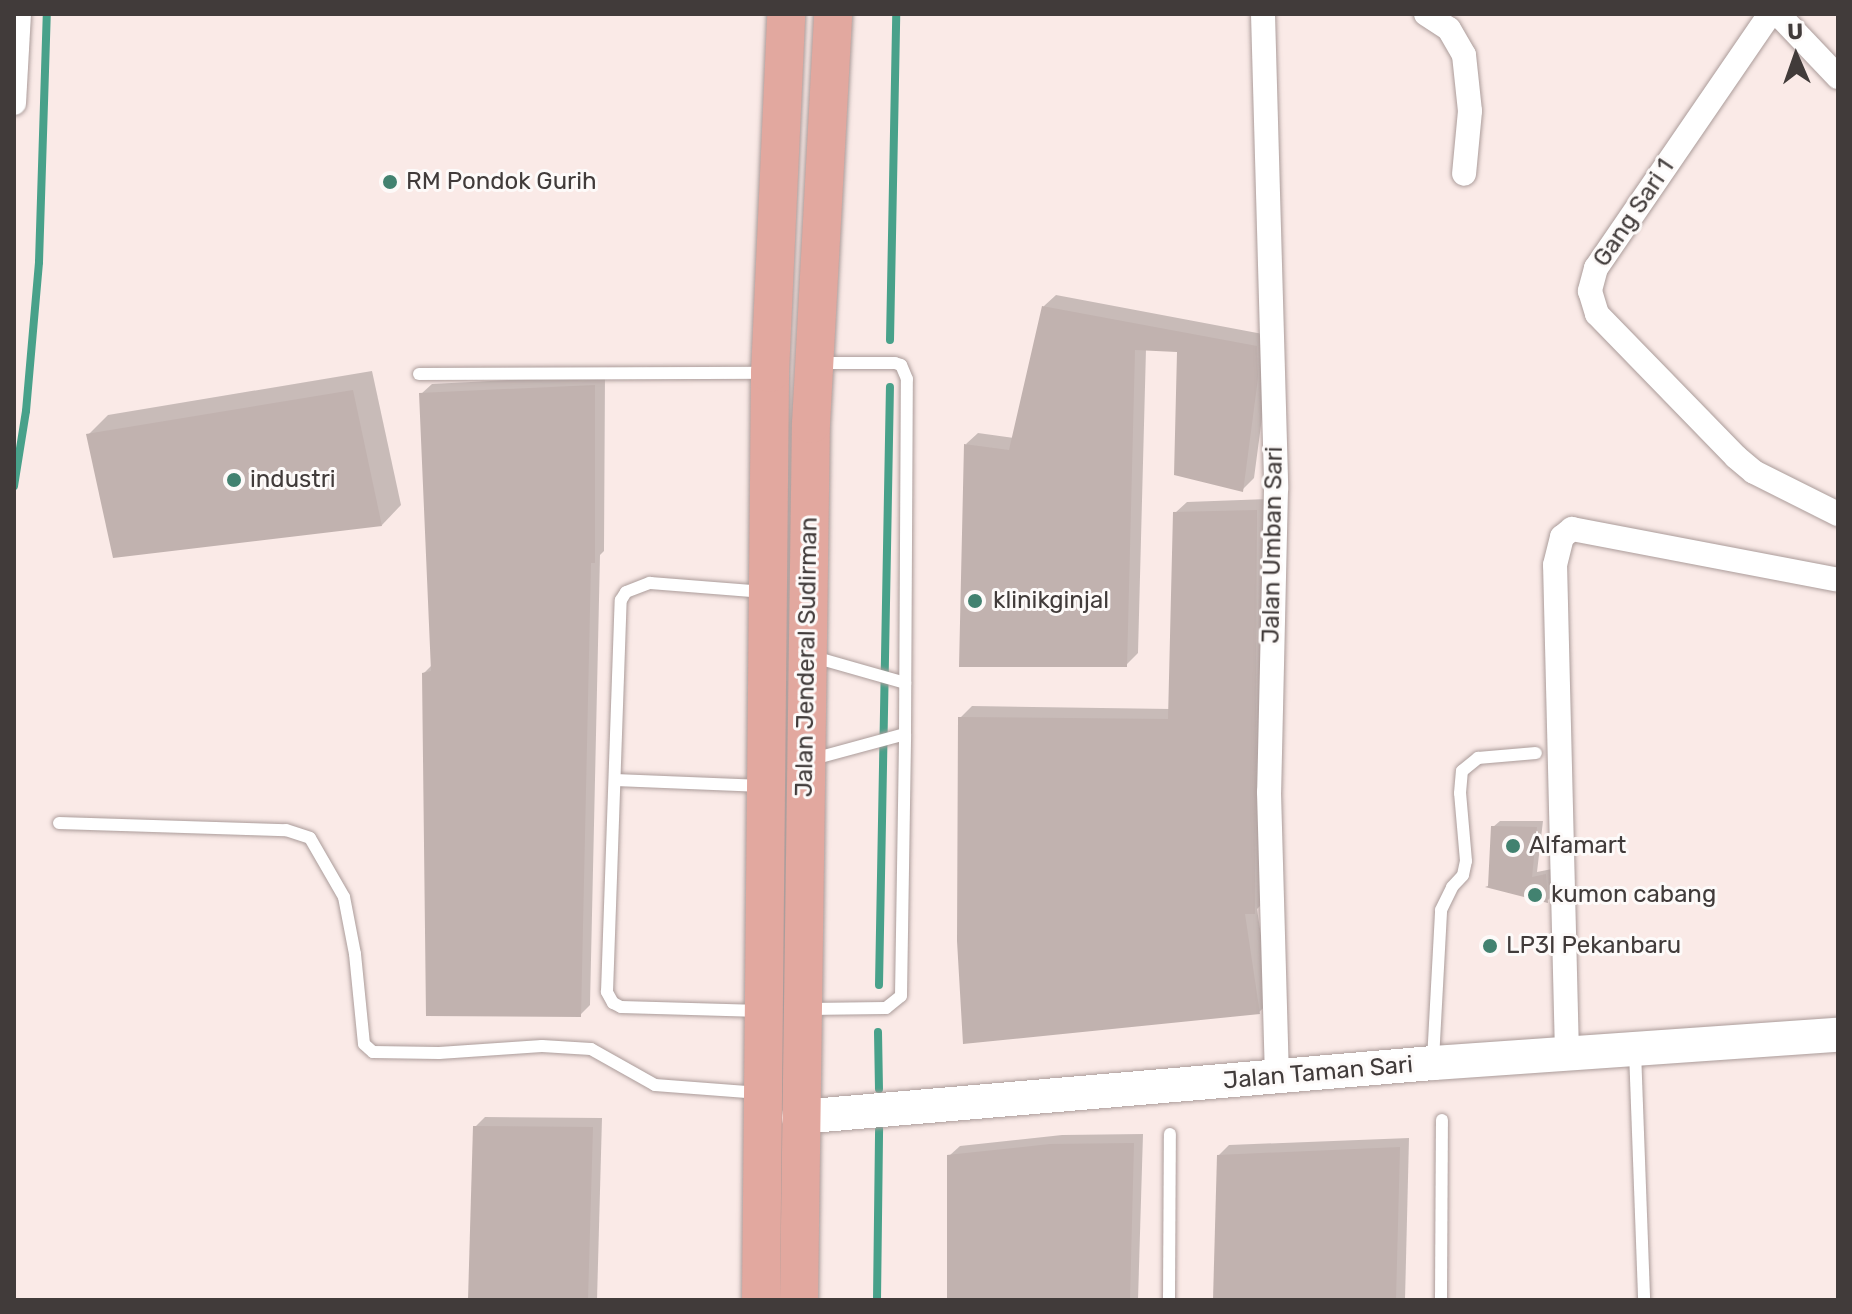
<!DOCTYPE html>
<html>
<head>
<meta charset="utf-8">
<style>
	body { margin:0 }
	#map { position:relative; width:1852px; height:1314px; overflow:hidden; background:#faeae7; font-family:Rubik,sans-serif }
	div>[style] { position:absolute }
	.shadow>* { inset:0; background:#0003 }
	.stream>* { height:8px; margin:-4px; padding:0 4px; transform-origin:4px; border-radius:4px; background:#48a18a }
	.building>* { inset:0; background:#c1b2af }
	.roads { filter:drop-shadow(0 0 2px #ab9c9a) drop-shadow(0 0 2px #ab9c9a) }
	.lane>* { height:12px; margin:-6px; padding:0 6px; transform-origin:6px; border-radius:6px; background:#fff }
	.street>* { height:24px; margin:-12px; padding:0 12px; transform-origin:12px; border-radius:12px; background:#fff }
	.secondary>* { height:34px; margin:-17px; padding:0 17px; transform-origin:17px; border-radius:17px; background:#fff }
	.primary>* { height:38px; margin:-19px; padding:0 19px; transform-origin:19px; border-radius:19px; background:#e2a89f }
	.dots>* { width:22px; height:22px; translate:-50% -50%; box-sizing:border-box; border:4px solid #fdfaf9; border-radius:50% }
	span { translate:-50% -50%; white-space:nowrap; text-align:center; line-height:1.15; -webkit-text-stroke:6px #fdfaf9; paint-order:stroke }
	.poi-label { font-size:24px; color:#413b3a }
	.left { translate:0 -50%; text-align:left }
	.street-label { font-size:24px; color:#413b3a }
	.frame { position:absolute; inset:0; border:16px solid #413b3a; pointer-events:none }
	.north { position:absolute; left:1756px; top:16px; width:80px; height:80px; -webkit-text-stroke:6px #fdfaf9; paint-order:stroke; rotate:358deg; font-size:22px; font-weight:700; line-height:32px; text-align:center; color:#413b3a }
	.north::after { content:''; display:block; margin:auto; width:28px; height:36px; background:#413b3a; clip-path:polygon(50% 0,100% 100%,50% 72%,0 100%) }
</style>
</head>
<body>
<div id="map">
	<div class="shadow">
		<div style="clip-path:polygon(1056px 295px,1268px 335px,1269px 365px,1254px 478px,1242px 490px,1179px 350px,1146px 349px,1138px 653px,1126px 665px,966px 444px,978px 433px,1014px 438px,1044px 306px)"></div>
		<div style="clip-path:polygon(372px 371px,401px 505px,382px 525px,88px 435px,108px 415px)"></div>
		<div style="clip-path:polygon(605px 375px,604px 551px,600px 555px,590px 1005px,580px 1015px,424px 673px,433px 664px,421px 394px,432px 384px)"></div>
		<div style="clip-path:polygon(1268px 499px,1266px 900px,1257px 909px,1271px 1001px,1259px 1012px,960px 718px,972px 706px,1171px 709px,1175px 513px,1187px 502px)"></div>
		<div style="clip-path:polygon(1500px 821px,1543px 821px,1537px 872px,1552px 869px,1554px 894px,1548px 900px,1493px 827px)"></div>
		<div style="clip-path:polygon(485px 1117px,602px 1118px,597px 1300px,470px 1300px,475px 1127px)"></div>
		<div style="clip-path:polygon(1143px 1134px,1138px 1300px,949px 1300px,949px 1156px,960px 1146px,1062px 1135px)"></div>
		<div style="clip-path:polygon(1409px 1138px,1405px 1300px,1216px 1300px,1219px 1155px,1229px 1145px)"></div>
	</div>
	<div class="stream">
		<div style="left:890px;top:340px;width:326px;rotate:-88.9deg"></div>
		<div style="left:14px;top:486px;width:76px;rotate:-80.9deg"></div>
		<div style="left:26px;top:411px;width:150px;rotate:-85deg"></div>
		<div style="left:39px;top:262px;width:248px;rotate:-88.2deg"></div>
		<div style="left:879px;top:985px;width:598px;rotate:-88.95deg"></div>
		<div style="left:878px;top:1032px;width:57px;rotate:89deg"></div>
		<div style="left:877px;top:1300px;width:171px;rotate:-89.3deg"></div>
	</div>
	<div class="building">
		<div style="clip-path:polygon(1042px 306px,1257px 346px,1258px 378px,1243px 492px,1174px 475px,1177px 352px,1135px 350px,1127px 667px,959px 667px,964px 444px,1009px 450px)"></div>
		<div style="clip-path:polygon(595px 385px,595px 563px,591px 563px,581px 1017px,426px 1016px,422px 673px,431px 671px,419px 393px)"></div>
		<div style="clip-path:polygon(353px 390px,382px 526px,113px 558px,86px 434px)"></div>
		<div style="clip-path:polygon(1257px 510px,1255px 914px,1245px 914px,1260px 1014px,963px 1044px,957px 941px,958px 717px,1168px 719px,1173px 512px)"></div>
		<div style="clip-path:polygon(1491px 826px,1537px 827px,1532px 877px,1546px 874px,1548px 903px,1485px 887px,1488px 886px)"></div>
		<div style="clip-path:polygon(473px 1126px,593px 1127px,588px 1300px,468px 1300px)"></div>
		<div style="clip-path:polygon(1134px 1143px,1130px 1300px,947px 1300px,947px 1155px,1050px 1144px)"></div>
		<div style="clip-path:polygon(1400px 1147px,1396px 1300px,1213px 1300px,1217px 1155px)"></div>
	</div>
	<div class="roads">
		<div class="lane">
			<div style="left:419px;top:374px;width:349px;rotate:-0.2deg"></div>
			<div style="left:814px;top:657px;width:95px;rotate:15.9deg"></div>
			<div style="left:813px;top:759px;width:95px;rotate:-15.2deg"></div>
			<div style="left:615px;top:780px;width:148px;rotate:2.3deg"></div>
			<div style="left:59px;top:823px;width:227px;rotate:1.8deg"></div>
			<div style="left:286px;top:830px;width:25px;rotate:18deg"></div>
			<div style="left:310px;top:838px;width:68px;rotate:60deg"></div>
			<div style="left:344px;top:897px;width:58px;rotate:79.1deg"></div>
			<div style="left:355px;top:954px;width:90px;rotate:84.3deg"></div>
			<div style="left:364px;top:1044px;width:12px;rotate:42deg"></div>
			<div style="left:373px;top:1052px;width:66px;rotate:0.9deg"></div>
			<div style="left:439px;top:1053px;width:103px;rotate:-3.9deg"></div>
			<div style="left:542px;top:1046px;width:49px;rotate:3.5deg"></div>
			<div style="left:591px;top:1049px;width:73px;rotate:29.4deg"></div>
			<div style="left:655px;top:1085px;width:105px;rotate:4.4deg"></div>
			<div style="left:808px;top:1009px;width:78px;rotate:-0.7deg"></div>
			<div style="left:886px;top:1008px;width:19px;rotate:-39deg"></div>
			<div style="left:901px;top:996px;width:262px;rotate:-89.1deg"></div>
			<div style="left:905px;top:734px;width:355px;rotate:-89.7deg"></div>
			<div style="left:907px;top:379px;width:15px;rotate:-113deg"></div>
			<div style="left:901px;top:365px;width:6px;rotate:-162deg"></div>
			<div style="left:895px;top:363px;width:77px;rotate:180deg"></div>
			<div style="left:761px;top:1011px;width:140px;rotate:-178.4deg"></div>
			<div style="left:621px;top:1007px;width:9px;rotate:-153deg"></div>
			<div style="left:613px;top:1003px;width:13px;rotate:-119deg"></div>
			<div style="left:607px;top:992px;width:392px;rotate:-88deg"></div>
			<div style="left:621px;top:600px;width:9px;rotate:-58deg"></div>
			<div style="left:626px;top:592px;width:26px;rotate:-21deg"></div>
			<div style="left:650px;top:583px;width:115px;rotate:4.5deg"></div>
			<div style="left:1635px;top:1051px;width:249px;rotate:87.9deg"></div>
			<div style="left:1433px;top:1060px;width:150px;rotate:-86.9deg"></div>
			<div style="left:1441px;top:910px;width:25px;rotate:-64deg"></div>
			<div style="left:1452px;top:887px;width:16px;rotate:-47deg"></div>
			<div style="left:1463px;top:875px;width:14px;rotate:-78deg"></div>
			<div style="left:1466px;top:861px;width:68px;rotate:-95deg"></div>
			<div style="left:1460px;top:793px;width:22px;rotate:-85deg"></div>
			<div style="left:1462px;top:771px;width:21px;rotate:-39deg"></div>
			<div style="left:1478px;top:758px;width:58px;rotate:-4.9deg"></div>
			<div style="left:1169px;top:1300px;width:166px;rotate:-89.7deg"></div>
			<div style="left:1441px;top:1300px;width:180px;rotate:-89.7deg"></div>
		</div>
		<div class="street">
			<div style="left:1263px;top:14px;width:475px;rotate:88.4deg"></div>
			<div style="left:1276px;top:489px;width:303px;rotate:91.3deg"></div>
			<div style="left:1269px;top:792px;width:284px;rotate:88.4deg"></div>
			<div style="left:1426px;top:14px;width:27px;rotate:33deg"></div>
			<div style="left:1449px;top:29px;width:30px;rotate:60deg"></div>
			<div style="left:1464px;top:55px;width:56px;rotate:83.9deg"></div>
			<div style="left:1470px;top:111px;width:63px;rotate:95.4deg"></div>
			<div style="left:1770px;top:14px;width:308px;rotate:124.4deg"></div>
			<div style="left:1596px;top:268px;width:24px;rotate:105deg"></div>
			<div style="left:1590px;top:291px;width:24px;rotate:73deg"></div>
			<div style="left:1597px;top:314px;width:199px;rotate:45.8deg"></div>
			<div style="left:1736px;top:457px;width:23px;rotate:40deg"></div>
			<div style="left:1754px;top:472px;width:94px;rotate:26.6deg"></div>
			<div style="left:1778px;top:14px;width:87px;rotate:46.4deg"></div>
			<div style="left:14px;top:103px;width:89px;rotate:-86.8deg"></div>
			<div style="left:1567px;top:1054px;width:489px;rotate:-91.4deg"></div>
			<div style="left:1555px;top:565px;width:29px;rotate:-76deg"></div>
			<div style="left:1562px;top:537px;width:13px;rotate:-39deg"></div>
			<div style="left:1572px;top:529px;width:268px;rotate:10.8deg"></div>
		</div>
		<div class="secondary">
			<div style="left:799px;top:1117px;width:636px;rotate:-4.87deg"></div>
			<div style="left:1433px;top:1063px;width:406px;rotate:-4deg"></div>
		</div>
		<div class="primary">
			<div style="left:761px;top:1300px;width:927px;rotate:-89.44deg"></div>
			<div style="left:770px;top:373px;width:359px;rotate:-87.4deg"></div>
			<div style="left:799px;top:1300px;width:876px;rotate:-89.22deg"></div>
			<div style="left:811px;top:424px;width:411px;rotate:-86.9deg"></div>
		</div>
	</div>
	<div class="dots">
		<div style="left:390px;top:182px;background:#428270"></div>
		<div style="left:234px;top:480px;background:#428270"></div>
		<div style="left:975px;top:601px;background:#428270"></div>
		<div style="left:1513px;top:846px;background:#428270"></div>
		<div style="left:1535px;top:895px;background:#428270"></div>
		<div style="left:1490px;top:946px;background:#428270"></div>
	</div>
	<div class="poi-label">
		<span class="left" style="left:406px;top:182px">RM Pondok Gurih</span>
		<span class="left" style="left:250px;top:480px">industri</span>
		<span class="left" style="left:993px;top:601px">klinikginjal</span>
		<span class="left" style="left:1529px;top:846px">Alfamart</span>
		<span class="left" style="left:1551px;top:895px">kumon cabang</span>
		<span class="left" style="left:1506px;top:946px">LP3I Pekanbaru</span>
	</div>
	<div class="street-label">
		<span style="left:1634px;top:213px;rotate:-56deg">Gang Sari 1</span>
		<span style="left:1273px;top:545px;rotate:-89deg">Jalan Umban Sari</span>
		<span style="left:807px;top:657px;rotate:-89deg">Jalan Jenderal Sudirman</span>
		<span style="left:1318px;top:1073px;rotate:-5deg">Jalan Taman Sari</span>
	</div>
	<div class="frame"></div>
	<div class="north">U</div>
</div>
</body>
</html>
